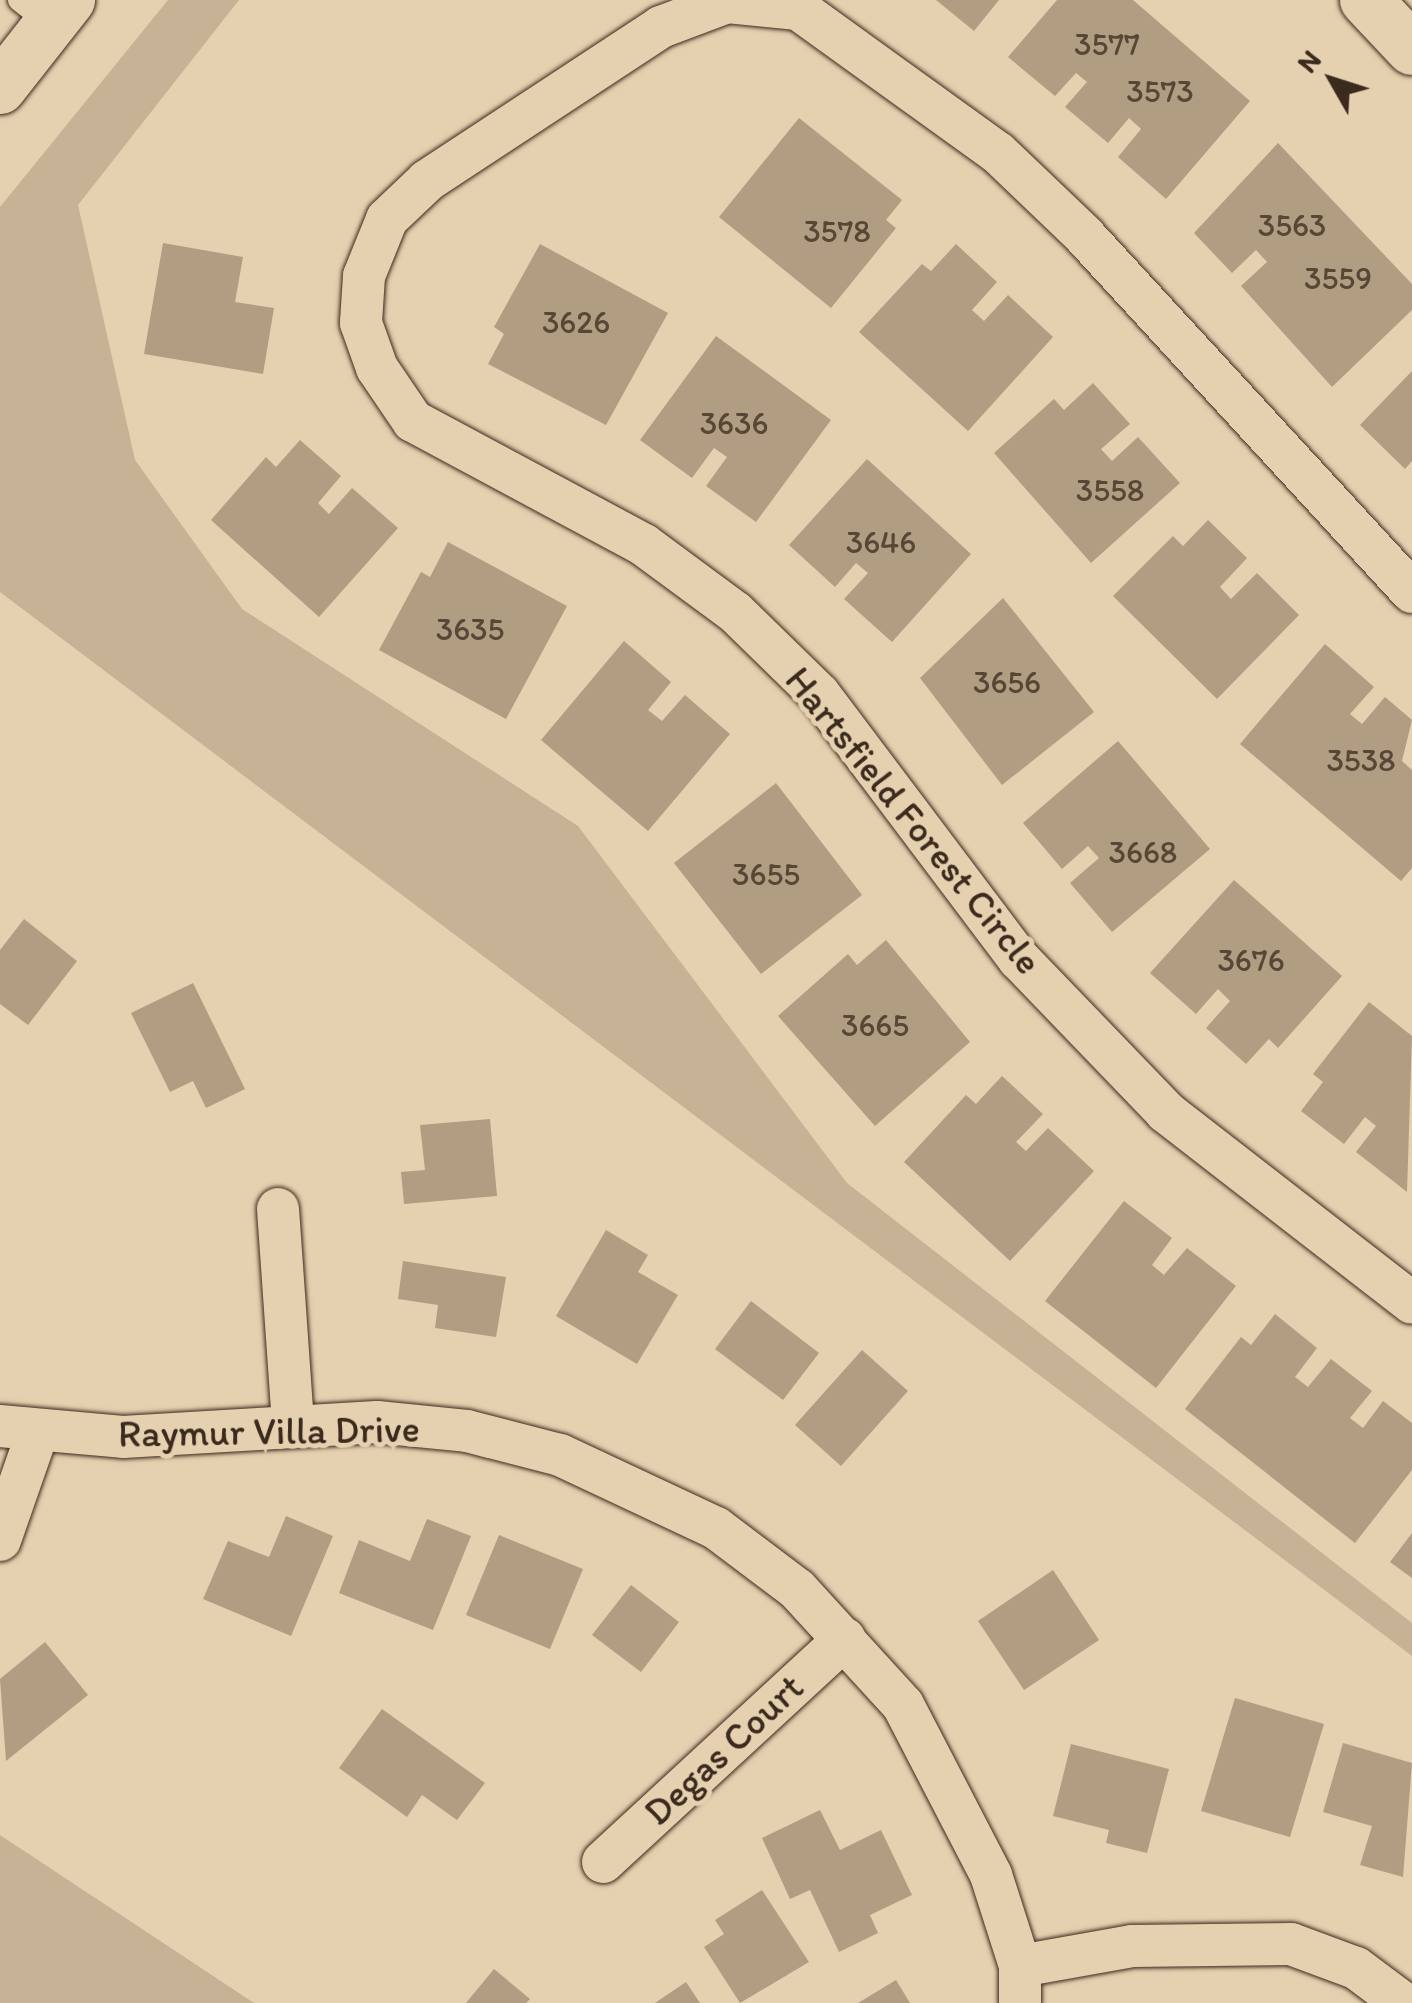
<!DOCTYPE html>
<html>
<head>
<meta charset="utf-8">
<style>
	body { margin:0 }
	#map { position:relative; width:1412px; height:2003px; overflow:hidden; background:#e5d0af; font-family:Itim,sans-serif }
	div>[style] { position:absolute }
	.green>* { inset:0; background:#c6b295 }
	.building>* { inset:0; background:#b19d82 }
	.roads { filter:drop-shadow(0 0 2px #3b2a1e) drop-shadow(0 0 2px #3b2a1e) }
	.service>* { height:22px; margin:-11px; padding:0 11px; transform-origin:11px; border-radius:11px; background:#e5d0af }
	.minor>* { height:42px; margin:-21px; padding:0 21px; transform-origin:21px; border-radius:21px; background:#e5d0af }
	.tertiary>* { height:52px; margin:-26px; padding:0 26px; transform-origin:26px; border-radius:26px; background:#e5d0af }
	span { translate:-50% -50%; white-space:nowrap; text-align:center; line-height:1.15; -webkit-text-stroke:10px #e5d0af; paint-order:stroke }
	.number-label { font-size:32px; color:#584737 }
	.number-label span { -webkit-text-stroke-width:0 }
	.street-label { font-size:38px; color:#3b2a1e }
	.north { position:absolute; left:1282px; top:30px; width:100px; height:100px; -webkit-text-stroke:8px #e5d0af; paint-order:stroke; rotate:309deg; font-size:28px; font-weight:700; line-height:40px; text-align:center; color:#3b2a1e }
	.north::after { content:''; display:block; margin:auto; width:35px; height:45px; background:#3b2a1e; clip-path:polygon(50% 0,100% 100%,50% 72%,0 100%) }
</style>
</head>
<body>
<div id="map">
	<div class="green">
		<div style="clip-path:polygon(168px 0,239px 0,78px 205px,135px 460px,242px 609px,578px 826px,847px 1183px,1412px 1623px,1412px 1656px,0 592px,0 207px)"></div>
		<div style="clip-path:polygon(0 1835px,254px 2003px,0 2003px)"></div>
	</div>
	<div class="building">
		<div style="clip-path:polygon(936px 0,999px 0,974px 31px)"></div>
		<div style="clip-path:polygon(1057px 0,1133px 0,1250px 101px,1166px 199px,1118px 157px,1141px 129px,1129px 118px,1108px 143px,1065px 107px,1087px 82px,1076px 73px,1055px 96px,1008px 57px)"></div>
		<div style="clip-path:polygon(799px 118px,902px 200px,886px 220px,896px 228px,831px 308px,719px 217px)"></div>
		<div style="clip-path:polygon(1278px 143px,1412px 284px,1412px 310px,1332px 387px,1241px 286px,1267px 262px,1256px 250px,1232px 273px,1194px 233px)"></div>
		<div style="clip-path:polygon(163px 243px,243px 257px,235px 302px,274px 308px,263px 374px,144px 354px)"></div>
		<div style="clip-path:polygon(540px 244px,668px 313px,606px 425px,488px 364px,504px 334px,494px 327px)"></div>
		<div style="clip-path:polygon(956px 244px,997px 282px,972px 310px,984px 321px,1008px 295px,1053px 337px,968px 431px,859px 332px,922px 264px,931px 271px)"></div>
		<div style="clip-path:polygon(716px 336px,831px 420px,756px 522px,706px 486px,727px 457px,714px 448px,692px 478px,640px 440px)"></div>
		<div style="clip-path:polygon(1412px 371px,1412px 461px,1405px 469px,1360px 425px)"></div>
		<div style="clip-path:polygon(1093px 383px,1130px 424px,1101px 449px,1112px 461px,1138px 437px,1180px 483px,1091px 563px,994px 453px,1054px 399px,1064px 410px)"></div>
		<div style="clip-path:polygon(300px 440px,341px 476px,318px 503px,329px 514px,352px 488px,398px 528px,319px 617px,211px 520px,266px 457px,276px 467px)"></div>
		<div style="clip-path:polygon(867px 459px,971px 554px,892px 642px,844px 599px,868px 573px,856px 563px,835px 587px,789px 545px)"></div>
		<div style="clip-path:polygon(1208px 520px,1247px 558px,1220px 587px,1231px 599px,1257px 573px,1299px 615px,1217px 699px,1113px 596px,1173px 536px,1183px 546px)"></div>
		<div style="clip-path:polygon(448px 542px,567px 606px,506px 719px,379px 650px,421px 572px,430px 577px)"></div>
		<div style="clip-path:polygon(1003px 598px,1094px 712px,1002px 785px,920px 678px)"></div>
		<div style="clip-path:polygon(624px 641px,671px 682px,648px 710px,662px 721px,685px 695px,730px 734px,648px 831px,541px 740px)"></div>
		<div style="clip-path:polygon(1325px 644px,1374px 687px,1350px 714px,1362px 724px,1385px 697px,1412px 720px,1402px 761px,1412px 770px,1412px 868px,1401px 881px,1240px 744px)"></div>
		<div style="clip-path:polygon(1118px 741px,1210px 849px,1112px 932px,1070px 883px,1099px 858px,1088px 846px,1062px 869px,1023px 823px)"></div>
		<div style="clip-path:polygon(776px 783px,862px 895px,761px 974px,674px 863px)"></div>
		<div style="clip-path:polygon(1234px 880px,1342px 976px,1278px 1048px,1269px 1039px,1246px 1064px,1206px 1028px,1230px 1001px,1218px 989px,1196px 1014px,1150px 973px)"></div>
		<div style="clip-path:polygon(24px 919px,77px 961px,28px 1025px,0 1004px,0 950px)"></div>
		<div style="clip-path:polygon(886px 940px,970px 1042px,875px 1126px,778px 1016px,848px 954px,857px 965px)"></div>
		<div style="clip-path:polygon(193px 983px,245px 1089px,206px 1108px,193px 1081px,170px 1092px,131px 1013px)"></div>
		<div style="clip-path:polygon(1369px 1002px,1412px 1036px,1407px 1192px,1356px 1152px,1376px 1126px,1365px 1117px,1344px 1144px,1301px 1111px,1323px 1082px,1313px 1074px)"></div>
		<div style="clip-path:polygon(1002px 1076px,1043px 1114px,1016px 1142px,1026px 1151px,1048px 1128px,1094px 1171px,1010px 1261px,904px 1162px,966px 1095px,976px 1104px)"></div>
		<div style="clip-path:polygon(490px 1119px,497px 1196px,404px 1204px,401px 1172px,425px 1170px,420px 1125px)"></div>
		<div style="clip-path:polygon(1124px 1201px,1172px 1238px,1152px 1265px,1164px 1275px,1187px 1248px,1236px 1286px,1156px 1388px,1045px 1301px)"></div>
		<div style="clip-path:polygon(606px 1230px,648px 1255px,638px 1272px,678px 1295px,637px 1364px,556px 1316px)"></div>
		<div style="clip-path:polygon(403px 1261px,506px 1277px,496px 1337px,435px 1328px,438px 1305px,398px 1299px)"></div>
		<div style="clip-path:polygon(751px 1301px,819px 1353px,783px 1400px,715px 1349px)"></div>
		<div style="clip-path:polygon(1275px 1314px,1317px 1348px,1295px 1377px,1308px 1387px,1331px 1359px,1372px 1391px,1350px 1418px,1363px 1428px,1383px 1401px,1412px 1423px,1412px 1470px,1355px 1543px,1185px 1409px,1241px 1337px,1251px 1345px)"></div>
		<div style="clip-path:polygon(862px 1350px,908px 1391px,841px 1466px,795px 1425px)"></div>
		<div style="clip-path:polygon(286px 1516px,333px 1536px,291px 1636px,203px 1599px,228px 1541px,269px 1557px)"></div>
		<div style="clip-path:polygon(427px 1519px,471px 1536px,433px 1630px,339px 1593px,359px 1540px,410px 1561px)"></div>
		<div style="clip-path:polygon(1412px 1533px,1412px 1578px,1390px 1562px)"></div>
		<div style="clip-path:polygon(499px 1535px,583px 1569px,550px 1649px,466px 1615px)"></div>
		<div style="clip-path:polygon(1053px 1570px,1099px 1640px,1024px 1690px,978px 1621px)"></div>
		<div style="clip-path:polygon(631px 1585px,679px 1622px,641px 1672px,592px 1635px)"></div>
		<div style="clip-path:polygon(45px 1642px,88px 1695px,6px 1761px,0 1679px)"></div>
		<div style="clip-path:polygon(1235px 1698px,1324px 1724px,1290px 1837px,1201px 1811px)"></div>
		<div style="clip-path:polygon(382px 1709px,485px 1783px,457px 1820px,422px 1795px,407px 1817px,339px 1768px)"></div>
		<div style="clip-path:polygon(1343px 1743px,1412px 1763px,1403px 1877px,1360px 1865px,1372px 1826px,1323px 1812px)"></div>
		<div style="clip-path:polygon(1071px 1744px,1169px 1769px,1147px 1853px,1106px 1843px,1109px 1830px,1053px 1816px)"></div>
		<div style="clip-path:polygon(820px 1810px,840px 1850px,881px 1830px,912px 1895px,870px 1915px,878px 1933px,839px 1952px,810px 1890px,790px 1899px,762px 1838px)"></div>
		<div style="clip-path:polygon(762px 1890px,809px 1962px,740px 2003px,704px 1947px,724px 1934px,715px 1920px)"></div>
		<div style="clip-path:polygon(494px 1969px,530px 1999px,526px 2003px,466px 2003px)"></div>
		<div style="clip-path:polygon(896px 1980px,910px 2003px,858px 2003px)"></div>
		<div style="clip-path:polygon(686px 1982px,700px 2003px,655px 2003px)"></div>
	</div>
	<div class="roads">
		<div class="service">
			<div style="left:19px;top:0;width:39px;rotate:38deg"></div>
		</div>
		<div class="minor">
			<div style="left:1412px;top:592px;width:483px;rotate:-132.6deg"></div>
			<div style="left:1085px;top:236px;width:120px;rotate:-136.3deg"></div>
			<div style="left:998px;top:153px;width:246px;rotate:-144.2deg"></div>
			<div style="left:798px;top:9px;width:71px;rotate:-174.4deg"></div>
			<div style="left:727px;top:2px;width:71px;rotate:159.3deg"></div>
			<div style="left:661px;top:27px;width:280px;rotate:146.7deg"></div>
			<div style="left:427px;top:181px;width:55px;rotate:136.5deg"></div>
			<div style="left:387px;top:219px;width:61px;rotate:112deg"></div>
			<div style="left:364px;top:276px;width:47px;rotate:93.7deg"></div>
			<div style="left:361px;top:323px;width:48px;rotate:70.4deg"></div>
			<div style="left:377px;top:368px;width:64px;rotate:55.8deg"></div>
			<div style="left:413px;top:421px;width:262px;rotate:28.2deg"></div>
			<div style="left:644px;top:545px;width:113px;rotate:36.4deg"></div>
			<div style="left:735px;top:612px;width:117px;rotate:44.3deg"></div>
			<div style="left:819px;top:694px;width:332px;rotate:53deg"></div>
			<div style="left:1019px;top:959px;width:212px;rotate:46.1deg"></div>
			<div style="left:1166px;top:1112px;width:311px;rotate:37.8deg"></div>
			<div style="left:278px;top:1209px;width:216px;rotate:86deg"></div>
			<div style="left:0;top:1426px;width:123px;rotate:5.1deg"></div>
			<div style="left:123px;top:1437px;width:254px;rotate:-3.4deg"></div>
			<div style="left:377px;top:1422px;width:90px;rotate:5.7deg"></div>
			<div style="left:467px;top:1431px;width:96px;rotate:14.5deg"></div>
			<div style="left:560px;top:1455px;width:172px;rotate:25.1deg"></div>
			<div style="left:716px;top:1528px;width:101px;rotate:37deg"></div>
			<div style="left:797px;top:1589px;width:157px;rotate:47.6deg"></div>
			<div style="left:903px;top:1705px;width:191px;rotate:62.6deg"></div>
			<div style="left:991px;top:1875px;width:96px;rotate:72.3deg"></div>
			<div style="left:1020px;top:1966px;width:37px;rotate:90deg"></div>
			<div style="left:0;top:1540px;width:112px;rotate:-70.8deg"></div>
			<div style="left:603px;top:1862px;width:329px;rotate:-42.7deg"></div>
			<div style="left:1020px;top:1966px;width:114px;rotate:-10.1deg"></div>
			<div style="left:1132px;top:1946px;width:159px;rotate:-0.7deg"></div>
			<div style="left:1291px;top:1944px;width:69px;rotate:20.3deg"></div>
			<div style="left:1356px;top:1968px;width:59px;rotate:36.7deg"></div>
		</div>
		<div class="tertiary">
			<div style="left:1366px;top:0;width:67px;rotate:46.8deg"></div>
			<div style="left:0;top:88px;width:112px;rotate:-51.9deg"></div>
		</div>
	</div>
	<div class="number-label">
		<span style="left:1107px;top:44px">3577</span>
		<span style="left:1160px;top:91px">3573</span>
		<span style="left:1292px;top:225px">3563</span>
		<span style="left:837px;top:231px">3578</span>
		<span style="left:1338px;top:278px">3559</span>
		<span style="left:576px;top:322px">3626</span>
		<span style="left:734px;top:423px">3636</span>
		<span style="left:1110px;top:490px">3558</span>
		<span style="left:881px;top:542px">3646</span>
		<span style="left:470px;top:629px">3635</span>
		<span style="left:1007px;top:682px">3656</span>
		<span style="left:1361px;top:760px">3538</span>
		<span style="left:1143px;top:852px">3668</span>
		<span style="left:766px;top:874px">3655</span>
		<span style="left:1251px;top:960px">3676</span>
		<span style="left:875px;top:1025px">3665</span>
	</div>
	<div class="street-label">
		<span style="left:913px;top:821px;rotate:51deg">Hartsfield Forest Circle</span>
		<span style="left:269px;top:1432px;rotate:-1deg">Raymur Villa Drive</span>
		<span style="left:724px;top:1750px;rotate:-43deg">Degas Court</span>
	</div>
	<div class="north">N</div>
</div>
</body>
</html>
